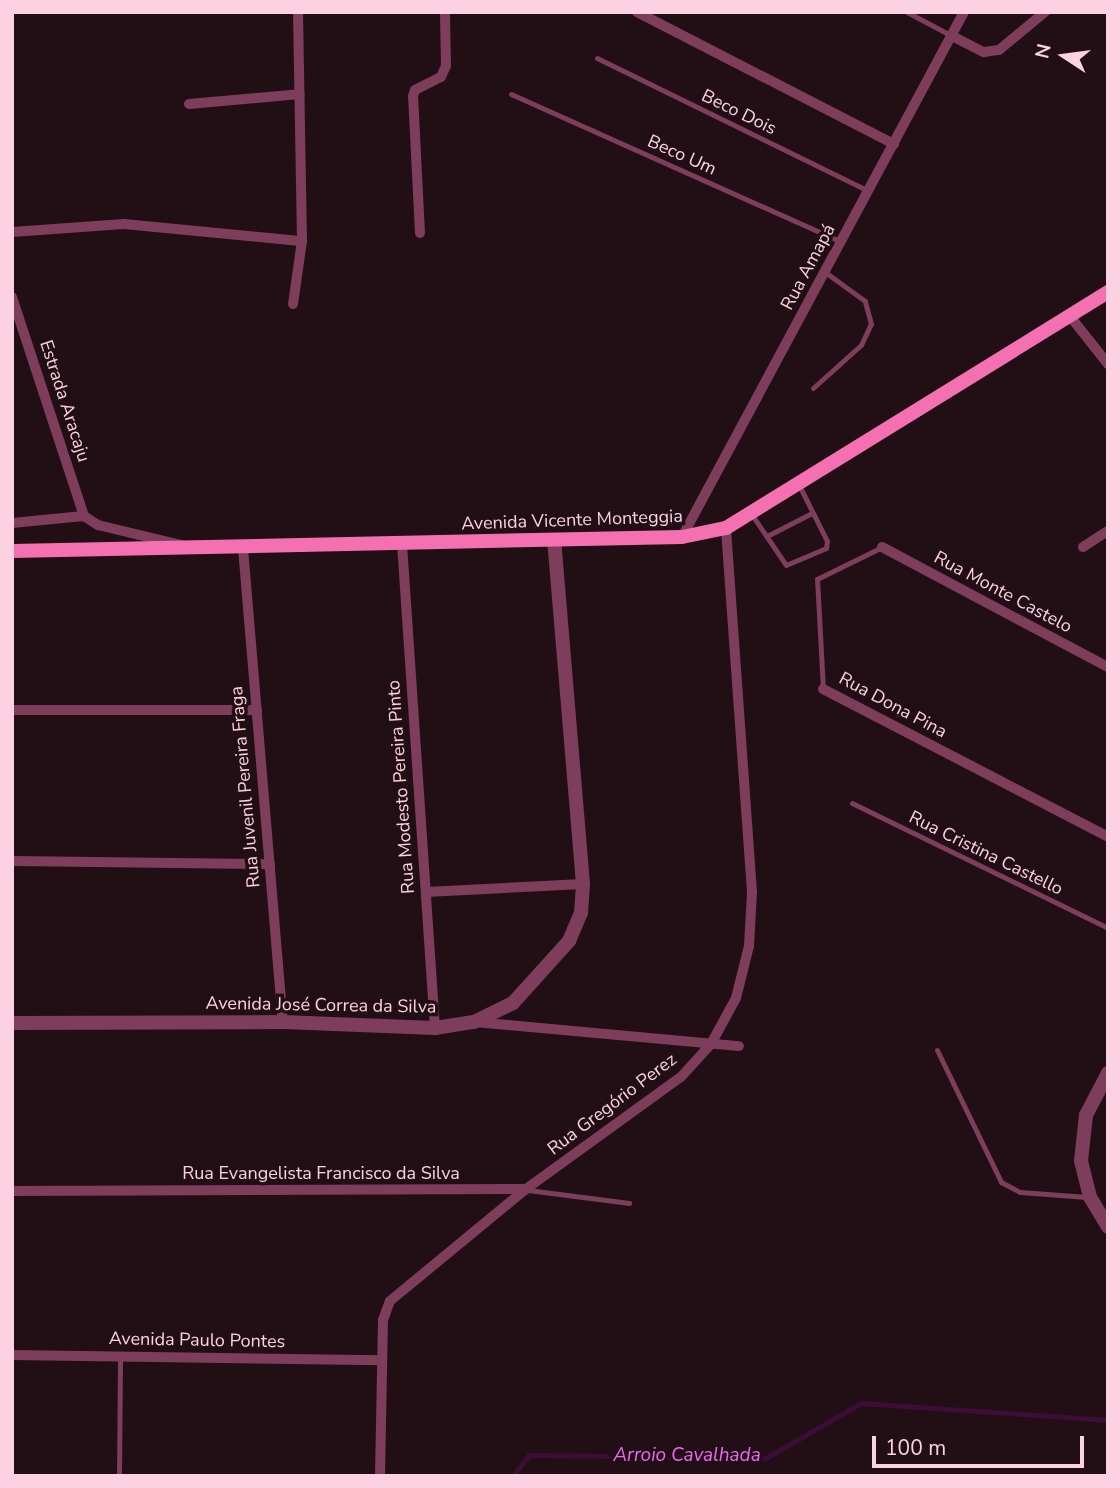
<!DOCTYPE html>
<html>
<head>
<meta charset="utf-8">
<style>
	body { margin:0 }
	#map { position:relative; width:1120px; height:1488px; overflow:hidden; background:#210f15; font-family:"Nunito Sans",sans-serif }
	div>[style] { position:absolute }
	.stream>* { height:4.5px; margin:-2.25px; padding:0 2.25px; transform-origin:2.25px; border-radius:2.25px; background:#3c0d36 }
	.service>* { height:5px; margin:-2.5px; padding:0 2.5px; transform-origin:2.5px; border-radius:2.5px; background:#7d3d5b }
	.minor>* { height:10px; margin:-5px; padding:0 5px; transform-origin:5px; border-radius:5px; background:#7d3d5b }
	.tertiary>* { height:14px; margin:-7px; padding:0 7px; transform-origin:7px; border-radius:7px; background:#7d3d5b }
	.secondary>* { height:14px; margin:-7px; padding:0 7px; transform-origin:7px; border-radius:7px; background:#f570b0 }
	span { translate:-50% -50%; white-space:nowrap; text-align:center; line-height:1.15; -webkit-text-stroke:7px #210f15; paint-order:stroke }
	.street-label { font-size:18px; color:#fcd2e2 }
	.water-label { font-size:19px; color:#ee68f4; font-style:italic }
	.frame { position:absolute; inset:0; border:14px solid #fcd2e2; pointer-events:none }
	.north { position:absolute; left:1029px; top:21px; width:70px; height:70px; -webkit-text-stroke:5px #210f15; paint-order:stroke; rotate:283deg; font-size:19px; font-weight:700; line-height:28px; text-align:center; color:#fcd2e2 }
	.north::after { content:''; display:block; margin:auto; width:24px; height:32px; background:#fcd2e2; clip-path:polygon(50% 0,100% 100%,50% 72%,0 100%) }
	.scale { position:absolute; left:872px; top:1436px; width:212px; height:32px; box-sizing:border-box; border:4px solid #fcd2e2; border-top:0; padding-left:9px; font-size:21px; line-height:24px; white-space:nowrap; color:#fcd2e2; -webkit-text-stroke:5px #210f15; paint-order:stroke }
</style>
</head>
<body>
<div id="map">
	<div class="stream">
		<div style="left:513px;top:1476px;width:26px;rotate:-53deg"></div>
		<div style="left:529px;top:1455px;width:237px;rotate:0.7deg"></div>
		<div style="left:766px;top:1458px;width:110px;rotate:-30.1deg"></div>
		<div style="left:861px;top:1403px;width:248px;rotate:3.9deg"></div>
	</div>
	<div class="service">
		<div style="left:907px;top:12px;width:49px;rotate:28.1deg"></div>
		<div style="left:597px;top:58px;width:303px;rotate:26.1deg"></div>
		<div style="left:511px;top:94px;width:363px;rotate:24.1deg"></div>
		<div style="left:813px;top:388px;width:64px;rotate:-41.9deg"></div>
		<div style="left:861px;top:345px;width:23px;rotate:-65deg"></div>
		<div style="left:871px;top:324px;width:24px;rotate:-105deg"></div>
		<div style="left:865px;top:301px;width:49px;rotate:-144.1deg"></div>
		<div style="left:752px;top:515px;width:60px;rotate:55.8deg"></div>
		<div style="left:786px;top:565px;width:43px;rotate:-23deg"></div>
		<div style="left:826px;top:548px;width:7px;rotate:-82deg"></div>
		<div style="left:827px;top:541px;width:63px;rotate:-116.6deg"></div>
		<div style="left:767px;top:536px;width:51px;rotate:-27.1deg"></div>
		<div style="left:823px;top:689px;width:110px;rotate:-93.1deg"></div>
		<div style="left:817px;top:579px;width:72px;rotate:-26.2deg"></div>
		<div style="left:852px;top:803px;width:285px;rotate:26deg"></div>
		<div style="left:937px;top:1050px;width:147px;rotate:64.1deg"></div>
		<div style="left:1001px;top:1182px;width:21px;rotate:28deg"></div>
		<div style="left:1020px;top:1192px;width:67px;rotate:4.3deg"></div>
		<div style="left:528px;top:1190px;width:102px;rotate:7.3deg"></div>
		<div style="left:119px;top:1476px;width:120px;rotate:-89.5deg"></div>
	</div>
	<div class="minor">
		<div style="left:637px;top:12px;width:289px;rotate:27.2deg"></div>
		<div style="left:952px;top:36px;width:36px;rotate:27deg"></div>
		<div style="left:984px;top:52px;width:15px;rotate:-8deg"></div>
		<div style="left:999px;top:50px;width:60px;rotate:-39.6deg"></div>
		<div style="left:189px;top:104px;width:111px;rotate:-5.1deg"></div>
		<div style="left:12px;top:232px;width:112px;rotate:-4.1deg"></div>
		<div style="left:124px;top:224px;width:179px;rotate:5.5deg"></div>
		<div style="left:420px;top:233px;width:137px;rotate:-92.9deg"></div>
		<div style="left:413px;top:96px;width:6px;rotate:-72deg"></div>
		<div style="left:415px;top:90px;width:29px;rotate:-27deg"></div>
		<div style="left:441px;top:77px;width:12px;rotate:-66deg"></div>
		<div style="left:446px;top:66px;width:54px;rotate:-91.1deg"></div>
		<div style="left:12px;top:297px;width:231px;rotate:71.8deg"></div>
		<div style="left:293px;top:304px;width:64px;rotate:-81.9deg"></div>
		<div style="left:302px;top:241px;width:229px;rotate:-91deg"></div>
		<div style="left:1069px;top:315px;width:63px;rotate:51.5deg"></div>
		<div style="left:12px;top:523px;width:72px;rotate:-5.6deg"></div>
		<div style="left:84px;top:516px;width:17px;rotate:33deg"></div>
		<div style="left:98px;top:525px;width:89px;rotate:13.6deg"></div>
		<div style="left:682px;top:537px;width:596px;rotate:-61.76deg"></div>
		<div style="left:402px;top:544px;width:485px;rotate:86.1deg"></div>
		<div style="left:882px;top:547px;width:256px;rotate:28deg"></div>
		<div style="left:1083px;top:547px;width:30px;rotate:-33deg"></div>
		<div style="left:243px;top:548px;width:476px;rotate:85.2deg"></div>
		<div style="left:823px;top:689px;width:321px;rotate:27.4deg"></div>
		<div style="left:12px;top:710px;width:245px"></div>
		<div style="left:12px;top:861px;width:258px;rotate:0.7deg"></div>
		<div style="left:426px;top:892px;width:157px;rotate:-2.9deg"></div>
		<div style="left:474px;top:1022px;width:266px;rotate:5.2deg"></div>
		<div style="left:12px;top:1191px;width:514px;rotate:-0.22deg"></div>
		<div style="left:12px;top:1355px;width:370px;rotate:0.8deg"></div>
		<div style="left:380px;top:1476px;width:156px;rotate:-88.9deg"></div>
		<div style="left:383px;top:1320px;width:20px;rotate:-70deg"></div>
		<div style="left:390px;top:1301px;width:176px;rotate:-39.5deg"></div>
		<div style="left:526px;top:1189px;width:191px;rotate:-35.9deg"></div>
		<div style="left:681px;top:1077px;width:45px;rotate:-47.7deg"></div>
		<div style="left:711px;top:1044px;width:52px;rotate:-61.5deg"></div>
		<div style="left:736px;top:998px;width:54px;rotate:-76deg"></div>
		<div style="left:749px;top:946px;width:54px;rotate:-86.8deg"></div>
		<div style="left:752px;top:892px;width:365px;rotate:-94.1deg"></div>
	</div>
	<div class="tertiary">
		<div style="left:12px;top:1023px;width:271px;rotate:-0.2deg"></div>
		<div style="left:283px;top:1022px;width:152px;rotate:2.3deg"></div>
		<div style="left:435px;top:1028px;width:39px;rotate:-9deg"></div>
		<div style="left:474px;top:1022px;width:43px;rotate:-26deg"></div>
		<div style="left:513px;top:1003px;width:84px;rotate:-47.9deg"></div>
		<div style="left:569px;top:941px;width:30px;rotate:-67deg"></div>
		<div style="left:581px;top:913px;width:29px;rotate:-86deg"></div>
		<div style="left:583px;top:884px;width:345px;rotate:-94.8deg"></div>
		<div style="left:1108px;top:1073px;width:47px;rotate:117.6deg"></div>
		<div style="left:1086px;top:1115px;width:46px;rotate:96.2deg"></div>
		<div style="left:1081px;top:1161px;width:37px;rotate:76deg"></div>
		<div style="left:1090px;top:1197px;width:35px;rotate:59deg"></div>
	</div>
	<div class="secondary">
		<div style="left:12px;top:551px;width:670px;rotate:-1.2deg"></div>
		<div style="left:682px;top:537px;width:45px;rotate:-11.6deg"></div>
		<div style="left:726px;top:528px;width:449px;rotate:-31.7deg"></div>
	</div>
	<div class="street-label">
		<span style="left:739px;top:112px;rotate:26deg">Beco Dois</span>
		<span style="left:682px;top:155px;rotate:24deg">Beco Um</span>
		<span style="left:808px;top:267px;rotate:-62deg">Rua Amapá</span>
		<span style="left:65px;top:401px;rotate:72deg">Estrada Aracaju</span>
		<span style="left:572px;top:520px;rotate:-2deg">Avenida Vicente Monteggia</span>
		<span style="left:1003px;top:592px;rotate:28deg">Rua Monte Castelo</span>
		<span style="left:893px;top:705px;rotate:28deg">Rua Dona Pina</span>
		<span style="left:245px;top:787px;rotate:-95deg">Rua Juvenil Pereira Fraga</span>
		<span style="left:401px;top:787px;rotate:-94deg">Rua Modesto Pereira Pinto</span>
		<span style="left:986px;top:853px;rotate:26deg">Rua Cristina Castello</span>
		<span style="left:321px;top:1005px;rotate:1deg">Avenida José Correa da Silva</span>
		<span style="left:612px;top:1104px;rotate:-37deg">Rua Gregório Perez</span>
		<span style="left:321px;top:1173px">Rua Evangelista Francisco da Silva</span>
		<span style="left:197px;top:1340px;rotate:1deg">Avenida Paulo Pontes</span>
	</div>
	<div class="water-label">
		<span style="left:687px;top:1456px">Arroio Cavalhada</span>
	</div>
	<div class="frame"></div>
	<div class="north">N</div>
	<div class="scale">100 m</div>
</div>
</body>
</html>
